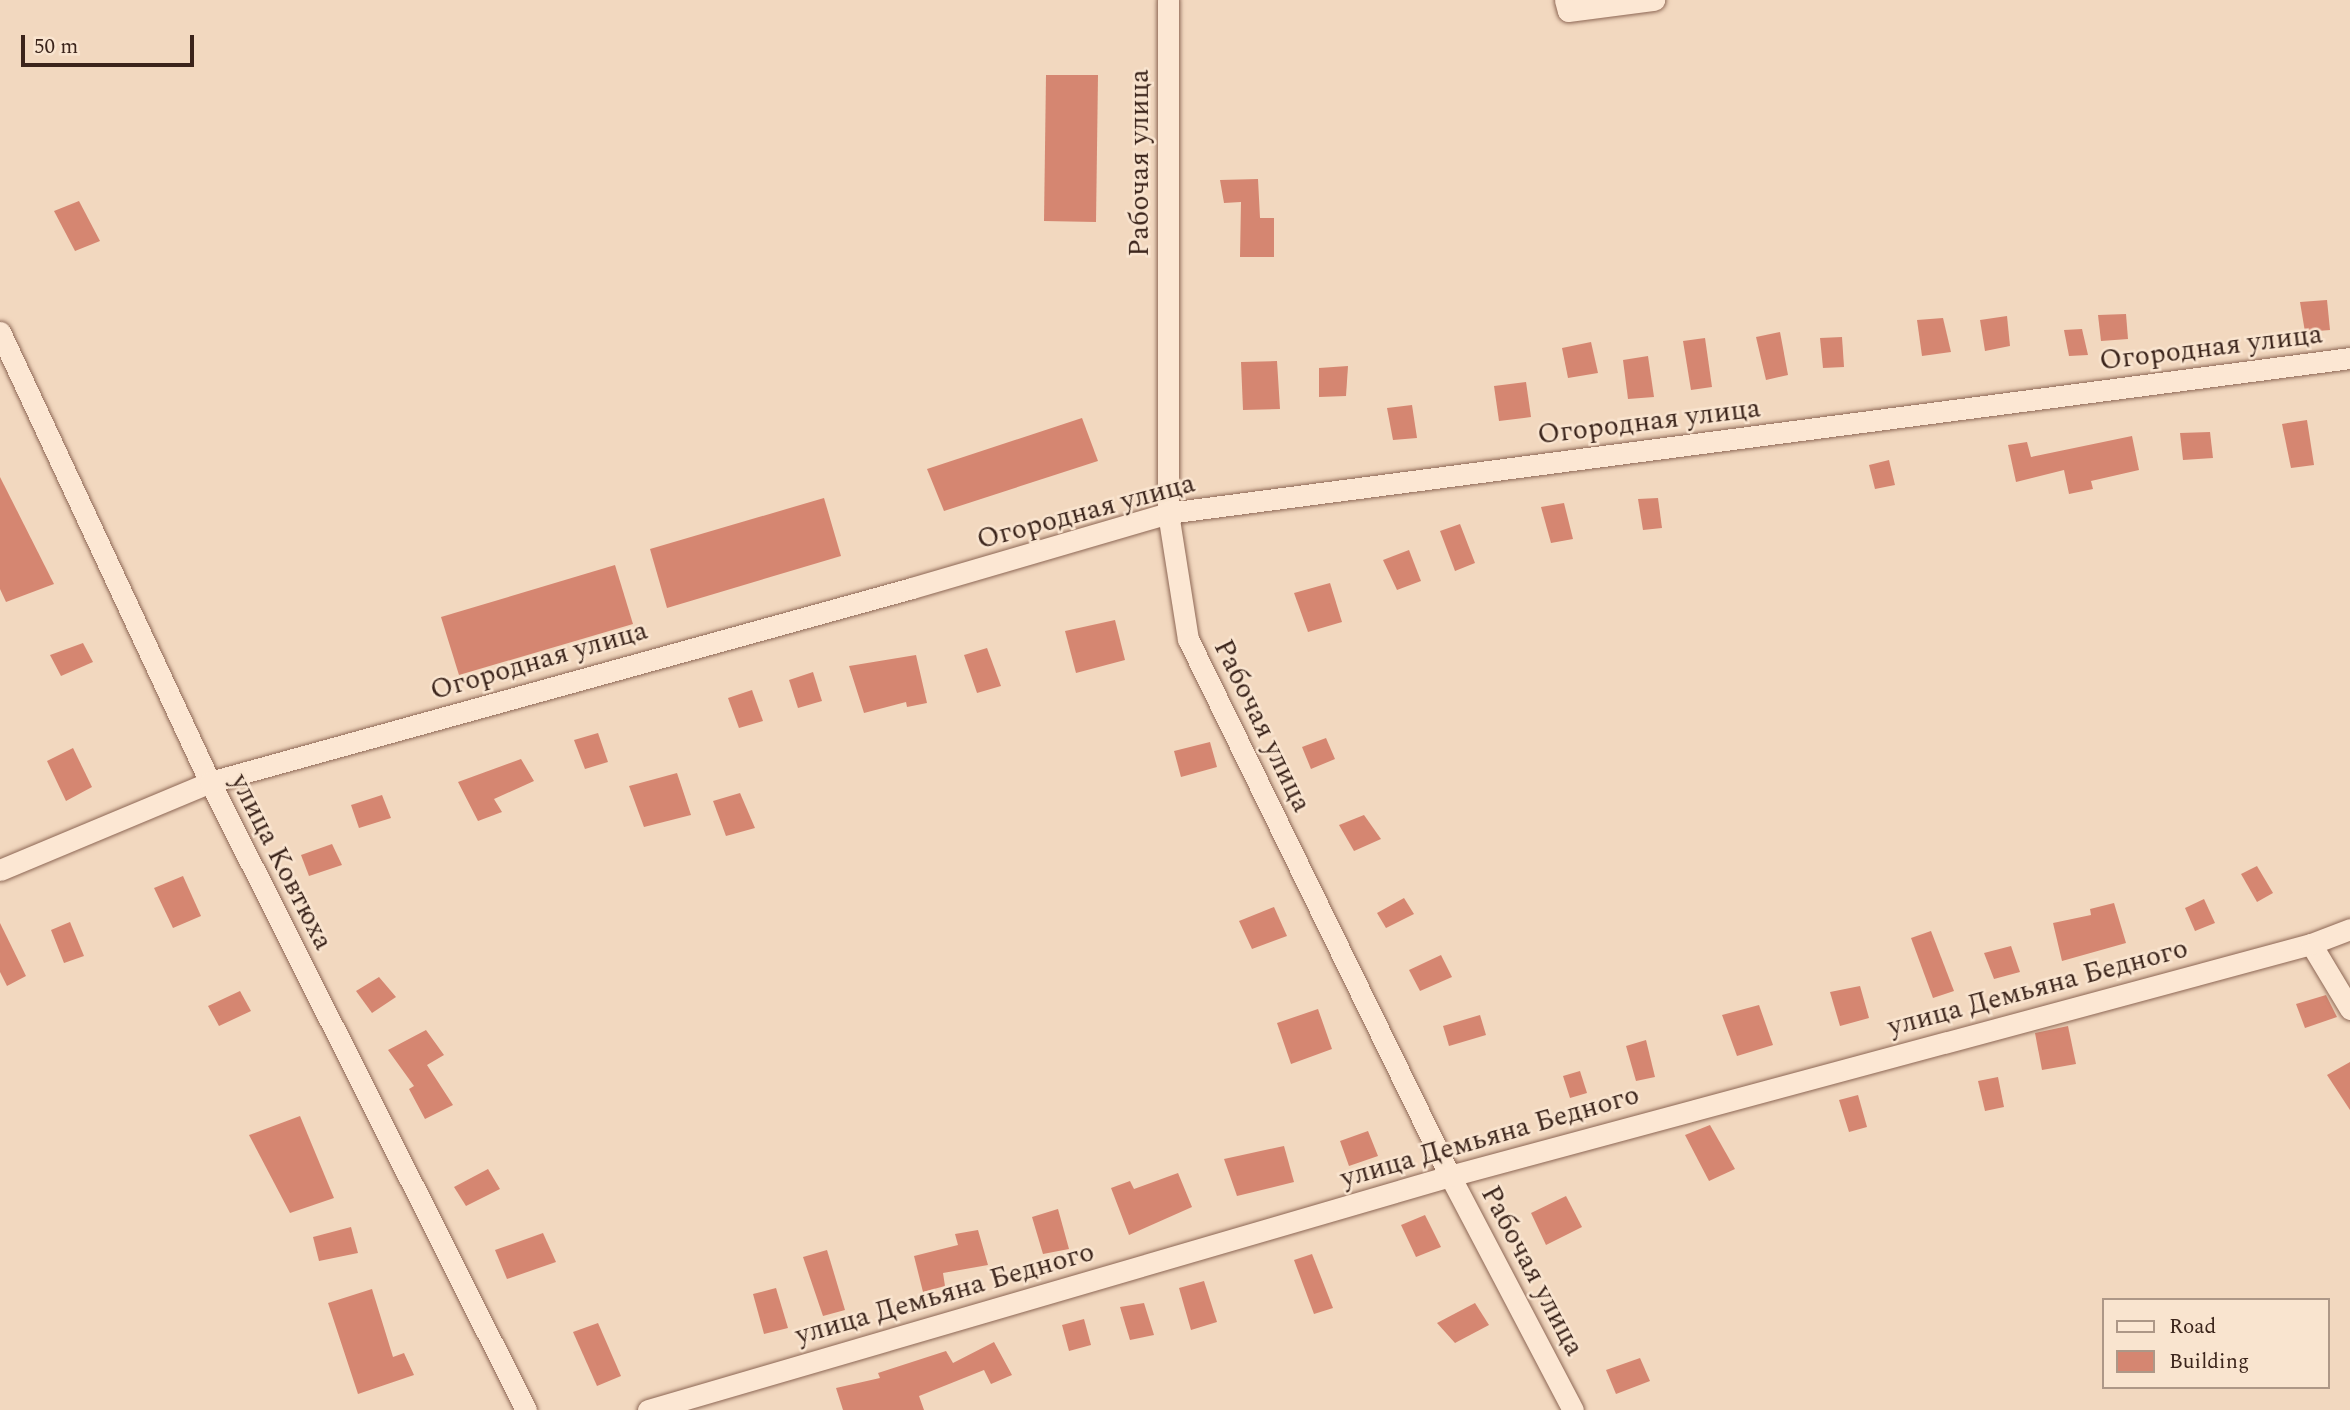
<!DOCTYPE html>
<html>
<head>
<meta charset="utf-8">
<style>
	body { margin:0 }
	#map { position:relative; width:2350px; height:1410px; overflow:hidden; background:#f2d8bf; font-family:Spectral,serif }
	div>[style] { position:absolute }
	.building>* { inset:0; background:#d58671 }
	.roads { filter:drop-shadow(0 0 2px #8d6755) drop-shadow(0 0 2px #8d6755) }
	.street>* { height:21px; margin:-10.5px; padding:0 10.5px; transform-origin:10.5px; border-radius:10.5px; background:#fce7d3 }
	span { translate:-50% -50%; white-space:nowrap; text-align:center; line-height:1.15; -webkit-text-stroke:5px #f9e4cf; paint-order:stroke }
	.street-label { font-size:28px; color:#3b241b }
	.legend { position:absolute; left:2102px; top:1298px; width:228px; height:91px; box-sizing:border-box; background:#f9e4cf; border:2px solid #ad9787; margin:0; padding:9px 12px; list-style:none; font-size:21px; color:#3b241b }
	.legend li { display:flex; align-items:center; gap:14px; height:35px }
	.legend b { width:35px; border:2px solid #ad9787 }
	.scale { position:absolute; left:21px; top:35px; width:173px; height:32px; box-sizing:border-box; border:4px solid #3b241b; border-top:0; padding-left:9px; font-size:21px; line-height:24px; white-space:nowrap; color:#3b241b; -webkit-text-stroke:5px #f9e4cf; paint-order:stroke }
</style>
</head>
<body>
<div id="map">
	<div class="building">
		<div style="clip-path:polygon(1046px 75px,1098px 75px,1096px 222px,1044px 221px)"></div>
		<div style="clip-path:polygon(1258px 179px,1260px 218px,1274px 218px,1274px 257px,1240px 257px,1241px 202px,1224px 203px,1220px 180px)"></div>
		<div style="clip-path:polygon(79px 201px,100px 241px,75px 251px,54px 211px)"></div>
		<div style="clip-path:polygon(2327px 300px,2330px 330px,2305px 332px,2300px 302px)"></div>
		<div style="clip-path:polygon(2126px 314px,2128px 339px,2101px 341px,2098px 315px)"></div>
		<div style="clip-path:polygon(2007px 316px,2010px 346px,1985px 351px,1980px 320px)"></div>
		<div style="clip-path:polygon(1943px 318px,1951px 352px,1922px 356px,1917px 320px)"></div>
		<div style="clip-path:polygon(2082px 329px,2088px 355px,2069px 356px,2064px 330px)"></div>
		<div style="clip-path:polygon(1780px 332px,1788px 375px,1766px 380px,1756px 337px)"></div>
		<div style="clip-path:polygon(1842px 337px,1844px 367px,1823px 368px,1820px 338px)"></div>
		<div style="clip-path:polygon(1705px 338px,1712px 387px,1691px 390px,1683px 341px)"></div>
		<div style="clip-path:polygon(1591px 342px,1598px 373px,1568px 378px,1562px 348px)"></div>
		<div style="clip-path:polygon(1648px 356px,1654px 397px,1628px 399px,1623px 360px)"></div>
		<div style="clip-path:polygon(1277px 361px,1280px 409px,1243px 410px,1241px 362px)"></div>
		<div style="clip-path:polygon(1348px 366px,1346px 396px,1319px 397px,1319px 368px)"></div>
		<div style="clip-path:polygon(1526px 382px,1531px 417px,1499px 421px,1494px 386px)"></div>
		<div style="clip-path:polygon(1412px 405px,1417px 438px,1393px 440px,1387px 408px)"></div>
		<div style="clip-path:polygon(1082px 418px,1098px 461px,944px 511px,927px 469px)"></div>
		<div style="clip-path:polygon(2307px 420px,2314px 465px,2291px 468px,2282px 424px)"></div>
		<div style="clip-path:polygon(2210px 432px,2213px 458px,2183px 460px,2180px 433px)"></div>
		<div style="clip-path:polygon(2132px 436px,2139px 470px,2091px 481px,2093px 489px,2069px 494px,2064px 470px,2016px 482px,2008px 445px,2027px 442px,2031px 457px)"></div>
		<div style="clip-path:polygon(1889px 460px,1895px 485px,1875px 489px,1869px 465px)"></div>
		<div style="clip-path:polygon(0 477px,54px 584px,6px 602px,0 589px)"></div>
		<div style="clip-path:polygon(824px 498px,841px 556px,667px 608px,650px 549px)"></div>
		<div style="clip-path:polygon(1658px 498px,1662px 528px,1643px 530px,1638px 499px)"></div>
		<div style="clip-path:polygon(1564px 503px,1573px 539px,1551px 543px,1541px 507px)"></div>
		<div style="clip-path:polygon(1460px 524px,1475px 563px,1455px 571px,1440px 531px)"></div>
		<div style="clip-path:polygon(1409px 550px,1421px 581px,1397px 590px,1383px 560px)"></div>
		<div style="clip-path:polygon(615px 565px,633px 624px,459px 675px,441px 617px)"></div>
		<div style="clip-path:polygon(1330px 583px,1342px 622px,1308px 632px,1294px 593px)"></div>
		<div style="clip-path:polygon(1115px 620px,1125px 660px,1076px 673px,1065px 631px)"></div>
		<div style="clip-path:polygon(83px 643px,93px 662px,61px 676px,50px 655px)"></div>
		<div style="clip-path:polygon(987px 648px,1001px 686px,977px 693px,964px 655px)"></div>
		<div style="clip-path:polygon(916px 655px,927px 703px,907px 707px,906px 702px,864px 713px,849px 666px)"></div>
		<div style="clip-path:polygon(813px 672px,822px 701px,798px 708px,789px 680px)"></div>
		<div style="clip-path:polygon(752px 690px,763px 721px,739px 728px,728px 698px)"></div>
		<div style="clip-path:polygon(598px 733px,608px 762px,585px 769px,574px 740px)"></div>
		<div style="clip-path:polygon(1326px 738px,1335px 759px,1311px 769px,1302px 747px)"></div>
		<div style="clip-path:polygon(1210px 742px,1217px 767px,1181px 777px,1174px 751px)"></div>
		<div style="clip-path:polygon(73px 748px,92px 787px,66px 801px,47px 761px)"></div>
		<div style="clip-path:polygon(521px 759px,534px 781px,494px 799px,502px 812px,478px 821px,458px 782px)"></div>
		<div style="clip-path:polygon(677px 773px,691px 815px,644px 827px,629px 786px)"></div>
		<div style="clip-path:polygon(740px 793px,755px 828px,726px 836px,713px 801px)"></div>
		<div style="clip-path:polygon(382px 795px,391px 818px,359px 828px,351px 805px)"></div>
		<div style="clip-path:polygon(1364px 815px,1381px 839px,1354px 851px,1339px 825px)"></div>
		<div style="clip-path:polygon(332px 844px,342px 865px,309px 876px,301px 855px)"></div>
		<div style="clip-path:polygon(2257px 866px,2273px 893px,2257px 902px,2241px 874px)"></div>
		<div style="clip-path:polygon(183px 876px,201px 916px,173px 928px,154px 888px)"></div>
		<div style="clip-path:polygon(1404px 898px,1414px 914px,1386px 928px,1377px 913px)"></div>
		<div style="clip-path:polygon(2204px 899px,2215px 923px,2195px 931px,2185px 908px)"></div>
		<div style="clip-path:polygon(2114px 903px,2126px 943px,2062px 961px,2053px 923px,2091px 915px,2090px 909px)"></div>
		<div style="clip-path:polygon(1274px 907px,1287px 936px,1252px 949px,1239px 921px)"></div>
		<div style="clip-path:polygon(70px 922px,84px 956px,64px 963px,51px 930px)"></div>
		<div style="clip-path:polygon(0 923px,26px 976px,7px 986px,0 972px)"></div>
		<div style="clip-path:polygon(1931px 931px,1954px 991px,1933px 998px,1911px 938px)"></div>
		<div style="clip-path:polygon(2011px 946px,2020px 972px,1994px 979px,1984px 953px)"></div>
		<div style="clip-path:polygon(1441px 955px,1452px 977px,1420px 991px,1409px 970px)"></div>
		<div style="clip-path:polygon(379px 977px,396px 997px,372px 1013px,356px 991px)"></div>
		<div style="clip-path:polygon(1860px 986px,1869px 1018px,1840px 1026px,1830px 992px)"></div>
		<div style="clip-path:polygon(240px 991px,251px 1011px,219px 1026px,208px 1006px)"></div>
		<div style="clip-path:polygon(2326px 995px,2337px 1017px,2305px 1028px,2296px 1004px)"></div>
		<div style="clip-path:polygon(1759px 1005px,1773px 1045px,1737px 1056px,1722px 1015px)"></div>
		<div style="clip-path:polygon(1318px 1009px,1332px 1049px,1291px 1064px,1277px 1023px)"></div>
		<div style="clip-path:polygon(1480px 1015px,1486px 1035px,1449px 1046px,1443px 1026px)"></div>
		<div style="clip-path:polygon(2068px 1026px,2076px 1064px,2042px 1070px,2035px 1033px)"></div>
		<div style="clip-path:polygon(426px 1030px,444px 1055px,427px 1065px,453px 1105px,425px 1119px,409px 1089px,414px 1086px,388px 1050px)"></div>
		<div style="clip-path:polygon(1646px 1040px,1655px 1077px,1636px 1081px,1626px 1046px)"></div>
		<div style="clip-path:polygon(2350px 1062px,2350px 1110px,2327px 1075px)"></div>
		<div style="clip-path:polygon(1580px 1071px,1587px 1093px,1570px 1098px,1563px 1076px)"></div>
		<div style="clip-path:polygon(1998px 1077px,2004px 1107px,1985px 1111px,1978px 1081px)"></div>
		<div style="clip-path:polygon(1858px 1095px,1867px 1127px,1849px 1132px,1839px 1100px)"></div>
		<div style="clip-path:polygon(300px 1116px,334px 1198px,290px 1213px,249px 1135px)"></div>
		<div style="clip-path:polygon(1710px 1125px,1735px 1169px,1709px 1181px,1685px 1135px)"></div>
		<div style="clip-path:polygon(1368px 1131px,1378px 1156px,1349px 1166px,1340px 1141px)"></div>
		<div style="clip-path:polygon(1284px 1146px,1294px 1182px,1237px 1196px,1224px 1159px)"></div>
		<div style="clip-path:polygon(488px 1169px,500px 1189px,466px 1206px,454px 1187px)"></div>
		<div style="clip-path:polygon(1178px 1173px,1192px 1207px,1129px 1235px,1111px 1188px,1130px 1181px,1134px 1189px)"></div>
		<div style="clip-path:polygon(1566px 1196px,1582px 1227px,1546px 1245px,1531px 1213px)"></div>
		<div style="clip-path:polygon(1058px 1209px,1069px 1249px,1043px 1254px,1032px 1217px)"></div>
		<div style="clip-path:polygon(1425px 1215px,1441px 1247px,1416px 1257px,1401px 1225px)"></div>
		<div style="clip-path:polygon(351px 1227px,358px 1253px,319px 1261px,313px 1237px)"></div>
		<div style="clip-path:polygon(978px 1230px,988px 1265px,943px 1273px,945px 1286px,923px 1292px,914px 1256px,958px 1245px,955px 1234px)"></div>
		<div style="clip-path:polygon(543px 1233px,556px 1262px,507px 1279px,495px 1250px)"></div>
		<div style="clip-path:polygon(827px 1250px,845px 1310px,823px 1316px,803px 1257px)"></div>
		<div style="clip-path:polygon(1312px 1254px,1333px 1308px,1314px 1314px,1294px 1260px)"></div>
		<div style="clip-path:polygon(1204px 1281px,1217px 1322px,1191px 1330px,1179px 1288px)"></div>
		<div style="clip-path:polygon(776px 1288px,788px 1328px,764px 1334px,753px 1294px)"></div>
		<div style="clip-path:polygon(372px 1289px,393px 1357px,404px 1353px,414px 1375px,358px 1394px,328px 1303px)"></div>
		<div style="clip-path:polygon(1144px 1303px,1154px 1335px,1130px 1340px,1120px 1307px)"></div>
		<div style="clip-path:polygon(1475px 1303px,1489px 1325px,1455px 1343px,1437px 1323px)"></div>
		<div style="clip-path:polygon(1084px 1319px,1091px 1345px,1069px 1351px,1062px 1325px)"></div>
		<div style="clip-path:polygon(598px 1323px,621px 1376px,597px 1386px,573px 1332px)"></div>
		<div style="clip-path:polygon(994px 1342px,1012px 1375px,991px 1384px,984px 1370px,919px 1396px,924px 1410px,843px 1410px,836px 1388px,880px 1378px,878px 1373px,946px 1351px,953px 1363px)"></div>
		<div style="clip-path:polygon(1640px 1358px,1650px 1381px,1616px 1394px,1606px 1370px)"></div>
	</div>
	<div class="roads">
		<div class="street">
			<div style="left:1168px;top:0;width:513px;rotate:90deg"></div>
			<div style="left:1168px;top:513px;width:128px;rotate:81deg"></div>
			<div style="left:1188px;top:639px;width:598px;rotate:63.99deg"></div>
			<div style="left:1450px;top:1176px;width:264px;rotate:62.3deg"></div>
			<div style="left:1565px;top:0;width:11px;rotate:75deg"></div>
			<div style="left:1568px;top:11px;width:87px;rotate:-7.3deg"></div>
			<div style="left:0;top:332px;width:497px;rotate:65deg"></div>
			<div style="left:210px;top:782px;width:703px;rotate:63.29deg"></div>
			<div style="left:0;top:870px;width:228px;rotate:-22.7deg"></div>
			<div style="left:210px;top:782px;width:728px;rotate:-15.45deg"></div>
			<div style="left:912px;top:588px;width:267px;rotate:-16.3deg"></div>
			<div style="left:1168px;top:513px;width:1192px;rotate:-7.47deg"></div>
			<div style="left:2311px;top:944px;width:76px;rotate:59deg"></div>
			<div style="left:648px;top:1410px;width:835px;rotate:-16.27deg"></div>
			<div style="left:1450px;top:1176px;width:892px;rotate:-15.08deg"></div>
			<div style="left:2311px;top:944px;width:42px;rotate:-21deg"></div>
		</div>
	</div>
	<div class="street-label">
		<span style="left:1140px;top:163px;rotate:-90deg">Рабочая улица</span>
		<span style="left:2211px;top:348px;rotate:-7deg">Огородная улица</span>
		<span style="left:1649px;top:422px;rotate:-7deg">Огородная улица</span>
		<span style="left:1086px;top:512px;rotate:-15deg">Огородная улица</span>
		<span style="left:539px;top:661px;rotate:-16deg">Огородная улица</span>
		<span style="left:1262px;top:726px;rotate:64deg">Рабочая улица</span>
		<span style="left:281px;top:862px;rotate:63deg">улица Ковтюха</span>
		<span style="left:2038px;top:988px;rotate:-15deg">улица Демьяна Бедного</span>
		<span style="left:1490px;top:1137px;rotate:-16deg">улица Демьяна Бедного</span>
		<span style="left:1532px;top:1271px;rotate:62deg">Рабочая улица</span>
		<span style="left:945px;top:1294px;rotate:-16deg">улица Демьяна Бедного</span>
	</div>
	<ul class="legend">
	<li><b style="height:9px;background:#fce7d3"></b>Road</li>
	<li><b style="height:19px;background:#d58671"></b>Building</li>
	</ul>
	<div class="scale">50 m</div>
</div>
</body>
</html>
